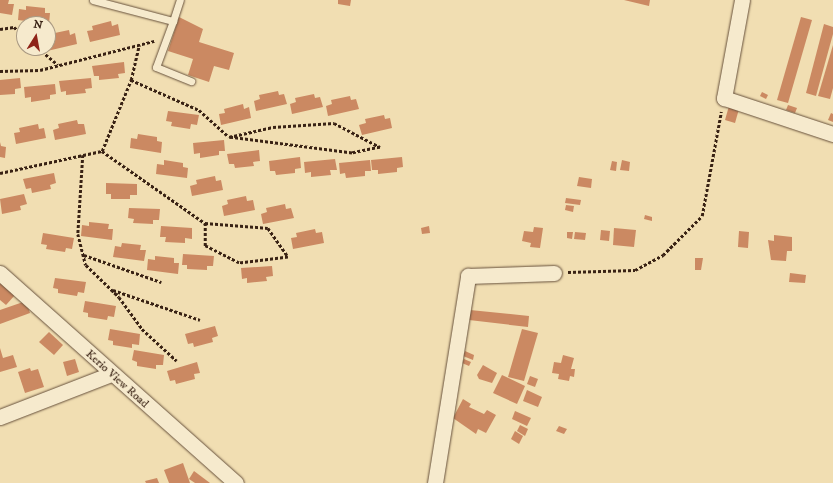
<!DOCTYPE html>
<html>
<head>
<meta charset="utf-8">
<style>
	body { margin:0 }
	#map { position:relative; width:833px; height:483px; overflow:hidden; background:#f1deb2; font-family:"IM FELL DW Pica",serif }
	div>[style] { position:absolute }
	.building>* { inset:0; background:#cb8962 }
	.path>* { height:2.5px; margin-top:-1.25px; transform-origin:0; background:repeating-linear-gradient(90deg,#392214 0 3px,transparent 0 5px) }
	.roads { filter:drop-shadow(0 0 1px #67513c) drop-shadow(0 0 1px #67513c) }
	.lane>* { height:7px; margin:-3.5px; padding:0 3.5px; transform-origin:3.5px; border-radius:3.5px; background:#f6eacd }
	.street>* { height:15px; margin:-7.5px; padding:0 7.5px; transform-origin:7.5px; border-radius:7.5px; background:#f6eacd }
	span { translate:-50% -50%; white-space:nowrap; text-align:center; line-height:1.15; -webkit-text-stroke:4px #f6eacd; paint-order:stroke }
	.street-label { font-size:12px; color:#392214 }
	.north { position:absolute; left:16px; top:16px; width:40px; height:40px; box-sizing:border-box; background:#f6eacd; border:1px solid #aa9a83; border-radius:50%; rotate:11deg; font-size:11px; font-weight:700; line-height:16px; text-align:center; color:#392214 }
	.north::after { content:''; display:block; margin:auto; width:14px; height:18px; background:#8f2418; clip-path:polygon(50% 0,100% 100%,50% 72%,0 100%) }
</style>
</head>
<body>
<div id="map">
	<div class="building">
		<div style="clip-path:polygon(0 0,9px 0,8px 4px,14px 4px,12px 15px,0 13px)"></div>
		<div style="clip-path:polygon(338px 0,351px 0,350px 6px,338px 4px)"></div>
		<div style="clip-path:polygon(624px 0,650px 0,649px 6px)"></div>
		<div style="clip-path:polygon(26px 6px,45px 8px,45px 13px,50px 13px,49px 24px,18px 20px,19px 9px,26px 10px)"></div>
		<div style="clip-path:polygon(179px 17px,203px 29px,199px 42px,234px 53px,229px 70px,214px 66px,209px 82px,188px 75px,193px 59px,168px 51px)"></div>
		<div style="clip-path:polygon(801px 17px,812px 20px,788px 103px,777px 100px)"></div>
		<div style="clip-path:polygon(111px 21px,112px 26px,118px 24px,120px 35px,90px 42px,87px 31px,93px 30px,92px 26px)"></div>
		<div style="clip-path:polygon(824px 24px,833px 27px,833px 34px,816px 96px,806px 93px)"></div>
		<div style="clip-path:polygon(69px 30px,70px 35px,75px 33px,77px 44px,47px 51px,50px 34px)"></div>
		<div style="clip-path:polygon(833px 45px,833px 88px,830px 99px,818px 96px)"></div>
		<div style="clip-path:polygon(124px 62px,125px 73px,118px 74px,119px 78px,99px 80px,99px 76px,94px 76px,92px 66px)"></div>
		<div style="clip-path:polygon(20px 78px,21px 88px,15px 89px,15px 94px,0 95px,0 80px)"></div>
		<div style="clip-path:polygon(91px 78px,92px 88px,85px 89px,86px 93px,66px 95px,66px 91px,61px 92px,59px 81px)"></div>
		<div style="clip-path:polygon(55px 84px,56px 94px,50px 95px,50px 99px,31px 102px,31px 97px,25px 98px,24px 87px)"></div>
		<div style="clip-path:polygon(278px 91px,279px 95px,284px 94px,287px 104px,256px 111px,254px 101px,260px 99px,259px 95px)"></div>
		<div style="clip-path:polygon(762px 92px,768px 95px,766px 99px,760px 96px)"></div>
		<div style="clip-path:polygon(314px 94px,315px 98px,320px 97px,323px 107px,292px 114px,290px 104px,296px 102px,295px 98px)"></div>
		<div style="clip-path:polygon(350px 96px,351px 100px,356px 99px,359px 109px,328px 116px,326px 106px,332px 104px,331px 100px)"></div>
		<div style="clip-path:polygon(243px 104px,244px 109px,249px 107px,251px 118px,221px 125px,219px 114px,225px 113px,224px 109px)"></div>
		<div style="clip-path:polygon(788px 105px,797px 108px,795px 113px,786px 110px)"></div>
		<div style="clip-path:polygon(729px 106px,739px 109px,735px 123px,725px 120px)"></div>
		<div style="clip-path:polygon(168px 111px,199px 115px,197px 125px,191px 124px,190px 129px,171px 126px,172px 122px,166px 121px)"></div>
		<div style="clip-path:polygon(831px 113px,833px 114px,833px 122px,828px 120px)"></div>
		<div style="clip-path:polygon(384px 115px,385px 119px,390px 118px,392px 128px,362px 135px,359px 125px,366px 123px,365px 119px)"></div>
		<div style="clip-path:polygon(77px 120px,78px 124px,84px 124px,86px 134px,55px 140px,53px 130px,59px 128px,58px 124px)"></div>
		<div style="clip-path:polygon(38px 124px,39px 129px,44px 128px,46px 138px,16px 144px,14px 133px,20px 132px,19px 128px)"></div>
		<div style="clip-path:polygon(138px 134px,157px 137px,157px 141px,162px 142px,161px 153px,130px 148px,131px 138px,137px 139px)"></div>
		<div style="clip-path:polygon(224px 140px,225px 151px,219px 151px,219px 155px,200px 158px,200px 153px,194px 154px,193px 143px)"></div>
		<div style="clip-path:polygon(0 142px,1px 146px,6px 147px,5px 158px,0 157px)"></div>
		<div style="clip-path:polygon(259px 150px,260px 161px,253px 162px,254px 166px,235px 168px,234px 164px,229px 164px,227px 154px)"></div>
		<div style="clip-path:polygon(300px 157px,301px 168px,295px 169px,295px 173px,276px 175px,275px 171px,270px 171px,269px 161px)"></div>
		<div style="clip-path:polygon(402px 157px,403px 167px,397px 168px,397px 172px,378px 174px,378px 170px,372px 170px,371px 160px)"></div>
		<div style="clip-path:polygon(335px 159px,337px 170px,330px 170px,331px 175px,311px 177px,311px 172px,305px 173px,304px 162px)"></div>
		<div style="clip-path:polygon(164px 160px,183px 163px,183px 167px,188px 168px,187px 178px,156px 174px,157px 164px,164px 165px)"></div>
		<div style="clip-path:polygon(370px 160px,371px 171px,365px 171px,365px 176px,346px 178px,345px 173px,340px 174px,339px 163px)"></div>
		<div style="clip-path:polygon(622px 160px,630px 162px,629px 171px,620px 170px)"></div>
		<div style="clip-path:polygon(612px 161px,617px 162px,616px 171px,610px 170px)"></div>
		<div style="clip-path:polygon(54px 173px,56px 183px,50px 185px,51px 189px,32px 193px,31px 188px,26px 189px,23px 179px)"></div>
		<div style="clip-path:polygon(215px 176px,216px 181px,221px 180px,223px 190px,192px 196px,190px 186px,197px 184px,196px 180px)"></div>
		<div style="clip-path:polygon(579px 177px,592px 179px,591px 188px,577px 186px)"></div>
		<div style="clip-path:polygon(106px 183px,137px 184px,137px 195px,130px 195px,130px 199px,111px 199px,111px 194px,106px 194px)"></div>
		<div style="clip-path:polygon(24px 194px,27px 204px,20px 206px,21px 210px,2px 214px,0 199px)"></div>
		<div style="clip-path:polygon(246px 196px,247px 201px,253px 200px,255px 210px,224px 216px,222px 206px,228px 204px,227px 200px)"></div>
		<div style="clip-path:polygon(566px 198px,581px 200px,580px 205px,565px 203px)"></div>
		<div style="clip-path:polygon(285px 204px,286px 209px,291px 208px,294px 218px,263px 224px,261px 214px,267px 212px,266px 208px)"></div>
		<div style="clip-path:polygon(566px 205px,574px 206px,573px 212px,565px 210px)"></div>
		<div style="clip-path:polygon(129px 208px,160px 209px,159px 220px,153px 220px,153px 224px,133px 223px,134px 219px,128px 218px)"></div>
		<div style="clip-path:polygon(645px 215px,652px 217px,652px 221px,644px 219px)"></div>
		<div style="clip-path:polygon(89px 222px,109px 224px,108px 229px,113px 229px,112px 240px,81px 236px,82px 225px,89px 226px)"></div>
		<div style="clip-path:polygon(161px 226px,192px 228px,192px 239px,185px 238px,185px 243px,165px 242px,166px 237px,160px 237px)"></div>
		<div style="clip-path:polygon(429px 226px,430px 233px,422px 234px,421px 228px)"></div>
		<div style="clip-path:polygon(534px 227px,543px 228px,540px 248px,530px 247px,531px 243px,522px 241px,524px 231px,533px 232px)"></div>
		<div style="clip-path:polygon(614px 228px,636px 230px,634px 247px,613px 245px)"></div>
		<div style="clip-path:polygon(315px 229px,316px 233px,322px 232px,324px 243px,293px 249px,291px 238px,297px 237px,296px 233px)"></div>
		<div style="clip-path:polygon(601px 230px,610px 231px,609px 241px,600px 240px)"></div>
		<div style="clip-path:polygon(739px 231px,749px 232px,748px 248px,738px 247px)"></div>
		<div style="clip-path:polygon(567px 232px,573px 232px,572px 239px,567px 238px)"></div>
		<div style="clip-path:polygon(575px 232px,586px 233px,585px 240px,574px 239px)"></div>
		<div style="clip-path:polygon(43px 233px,74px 238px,72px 249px,66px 248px,65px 252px,46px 249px,47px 245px,41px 244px)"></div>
		<div style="clip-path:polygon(774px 235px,792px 237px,792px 251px,787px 251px,786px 261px,771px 260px,768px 240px,774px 241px)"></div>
		<div style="clip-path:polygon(122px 243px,141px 245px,140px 250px,146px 250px,144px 261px,113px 257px,115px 246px,121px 247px)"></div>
		<div style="clip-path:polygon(183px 254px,214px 256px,213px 266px,207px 266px,207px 270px,187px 269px,187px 265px,182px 265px)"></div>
		<div style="clip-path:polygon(155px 256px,174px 258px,174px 263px,179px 263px,178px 274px,147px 270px,148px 259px,155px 260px)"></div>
		<div style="clip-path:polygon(695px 258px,703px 258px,701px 270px,695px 270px)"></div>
		<div style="clip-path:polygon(272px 266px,273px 276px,266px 277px,267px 281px,247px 283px,247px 278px,242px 279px,241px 268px)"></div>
		<div style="clip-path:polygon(790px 273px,806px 275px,805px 283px,789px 282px)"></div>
		<div style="clip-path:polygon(55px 278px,86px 282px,84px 293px,78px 292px,77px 296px,58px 293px,58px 289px,53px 288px)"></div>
		<div style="clip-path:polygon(0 282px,15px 295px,6px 305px,0 300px)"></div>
		<div style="clip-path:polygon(26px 301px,30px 313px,0 324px,0 310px)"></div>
		<div style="clip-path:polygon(85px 301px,116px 306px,114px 317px,108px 316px,107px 320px,88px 317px,88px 313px,83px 312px)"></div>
		<div style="clip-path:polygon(470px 310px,529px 316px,528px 327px,469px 320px)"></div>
		<div style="clip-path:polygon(215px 326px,218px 336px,212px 338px,213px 342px,194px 347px,193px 343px,188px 344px,185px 334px)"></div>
		<div style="clip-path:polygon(110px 329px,140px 334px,139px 345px,132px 344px,132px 348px,113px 345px,113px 341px,108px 340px)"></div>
		<div style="clip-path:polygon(522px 329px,538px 333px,524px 381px,508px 377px)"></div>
		<div style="clip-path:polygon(49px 332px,63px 345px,54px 355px,39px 342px)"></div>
		<div style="clip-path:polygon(0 348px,3px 358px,13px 355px,17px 367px,0 372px)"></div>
		<div style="clip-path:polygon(134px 350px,164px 355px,163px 365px,156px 365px,156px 369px,137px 366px,137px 362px,132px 360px)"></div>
		<div style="clip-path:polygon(465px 351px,474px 355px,473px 360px,463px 356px)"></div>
		<div style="clip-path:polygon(563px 355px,574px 358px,571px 369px,575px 369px,574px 377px,570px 376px,569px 381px,558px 379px,559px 374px,552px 373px,554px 362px,561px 363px)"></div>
		<div style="clip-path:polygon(75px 359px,79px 372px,67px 376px,63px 362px)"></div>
		<div style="clip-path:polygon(464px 359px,471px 362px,469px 366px,462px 363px)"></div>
		<div style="clip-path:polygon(197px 362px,200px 373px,194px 374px,195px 379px,176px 384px,175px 380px,170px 381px,167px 371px)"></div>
		<div style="clip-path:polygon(483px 365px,497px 373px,492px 383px,479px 379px,477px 375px)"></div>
		<div style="clip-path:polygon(30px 368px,31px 371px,38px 369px,44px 387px,25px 393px,18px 372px)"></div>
		<div style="clip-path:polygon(502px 375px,525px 386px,517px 404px,493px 393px)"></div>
		<div style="clip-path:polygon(530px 376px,538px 379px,535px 387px,527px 384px)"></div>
		<div style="clip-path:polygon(527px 390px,542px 397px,538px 407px,523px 401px)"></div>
		<div style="clip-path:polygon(463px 399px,471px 404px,469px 407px,484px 414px,487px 410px,496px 415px,486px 433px,478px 429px,476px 434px,453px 418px)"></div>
		<div style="clip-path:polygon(515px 411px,531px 418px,527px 426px,512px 419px)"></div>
		<div style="clip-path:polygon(520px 425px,528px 429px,525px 436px,517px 431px)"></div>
		<div style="clip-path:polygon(559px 426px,567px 429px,564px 434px,556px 431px)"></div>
		<div style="clip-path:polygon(515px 431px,523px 436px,519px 444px,511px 439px)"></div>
		<div style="clip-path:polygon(183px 463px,190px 483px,169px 483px,164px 470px)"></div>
		<div style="clip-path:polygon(194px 471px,210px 483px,195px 483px,189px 479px)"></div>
		<div style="clip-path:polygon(157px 478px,159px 483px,146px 483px,145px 481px)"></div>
	</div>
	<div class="path">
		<div style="left:0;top:29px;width:14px;rotate:-8deg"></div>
		<div style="left:14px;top:27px;width:13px;rotate:42deg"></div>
		<div style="left:38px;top:48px;width:26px;rotate:40deg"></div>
		<div style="left:0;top:71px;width:40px;rotate:-1.4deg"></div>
		<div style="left:40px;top:70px;width:118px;rotate:-14.3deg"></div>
		<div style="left:131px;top:80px;width:74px;rotate:23.8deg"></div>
		<div style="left:199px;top:110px;width:40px;rotate:42deg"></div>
		<div style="left:229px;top:137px;width:45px;rotate:-12.8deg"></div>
		<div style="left:273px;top:127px;width:61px;rotate:-3.8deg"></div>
		<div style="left:334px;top:123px;width:52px;rotate:27.6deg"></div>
		<div style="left:380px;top:147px;width:29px;rotate:168deg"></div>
		<div style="left:352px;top:153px;width:124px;rotate:-172.6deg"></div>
		<div style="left:102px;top:151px;width:126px;rotate:35deg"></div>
		<div style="left:205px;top:223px;width:63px;rotate:4.5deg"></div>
		<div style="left:268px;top:228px;width:35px;rotate:55deg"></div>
		<div style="left:288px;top:257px;width:49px;rotate:173deg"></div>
		<div style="left:239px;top:263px;width:38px;rotate:-153deg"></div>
		<div style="left:205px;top:246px;width:23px;rotate:-90deg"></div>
		<div style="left:83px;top:155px;width:79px;rotate:93.6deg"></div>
		<div style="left:78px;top:234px;width:32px;rotate:76deg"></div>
		<div style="left:86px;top:265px;width:46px;rotate:44.1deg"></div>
		<div style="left:119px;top:297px;width:39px;rotate:54deg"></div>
		<div style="left:142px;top:329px;width:47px;rotate:42.4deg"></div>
		<div style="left:0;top:173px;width:104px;rotate:-12.2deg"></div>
		<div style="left:102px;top:151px;width:77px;rotate:-67.8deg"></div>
		<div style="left:131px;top:80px;width:36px;rotate:-77deg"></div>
		<div style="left:84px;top:255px;width:82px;rotate:19.3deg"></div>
		<div style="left:568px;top:272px;width:67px;rotate:-1.7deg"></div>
		<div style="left:635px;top:270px;width:32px;rotate:-28deg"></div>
		<div style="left:663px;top:255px;width:55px;rotate:-45deg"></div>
		<div style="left:702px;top:216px;width:106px;rotate:-79.6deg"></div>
		<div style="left:113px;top:290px;width:92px;rotate:19deg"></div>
	</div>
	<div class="roads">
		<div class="lane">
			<div style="left:93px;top:0;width:83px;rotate:14.7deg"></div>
			<div style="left:173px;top:21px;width:22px;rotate:-72deg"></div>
			<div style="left:173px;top:21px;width:49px;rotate:110.3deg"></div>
			<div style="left:156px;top:67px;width:38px;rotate:22deg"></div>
		</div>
		<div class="street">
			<div style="left:742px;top:0;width:100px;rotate:100.4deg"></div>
			<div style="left:724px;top:98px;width:115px;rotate:18.3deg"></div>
			<div style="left:0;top:273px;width:316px;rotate:41.7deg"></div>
			<div style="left:0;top:417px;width:119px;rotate:-21.2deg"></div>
			<div style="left:435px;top:483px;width:210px;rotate:-80.9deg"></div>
			<div style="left:468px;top:276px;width:86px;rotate:-2deg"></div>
		</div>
	</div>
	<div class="street-label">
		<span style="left:117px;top:379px;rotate:42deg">Kerio View Road</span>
	</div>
	<div class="north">N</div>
</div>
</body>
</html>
